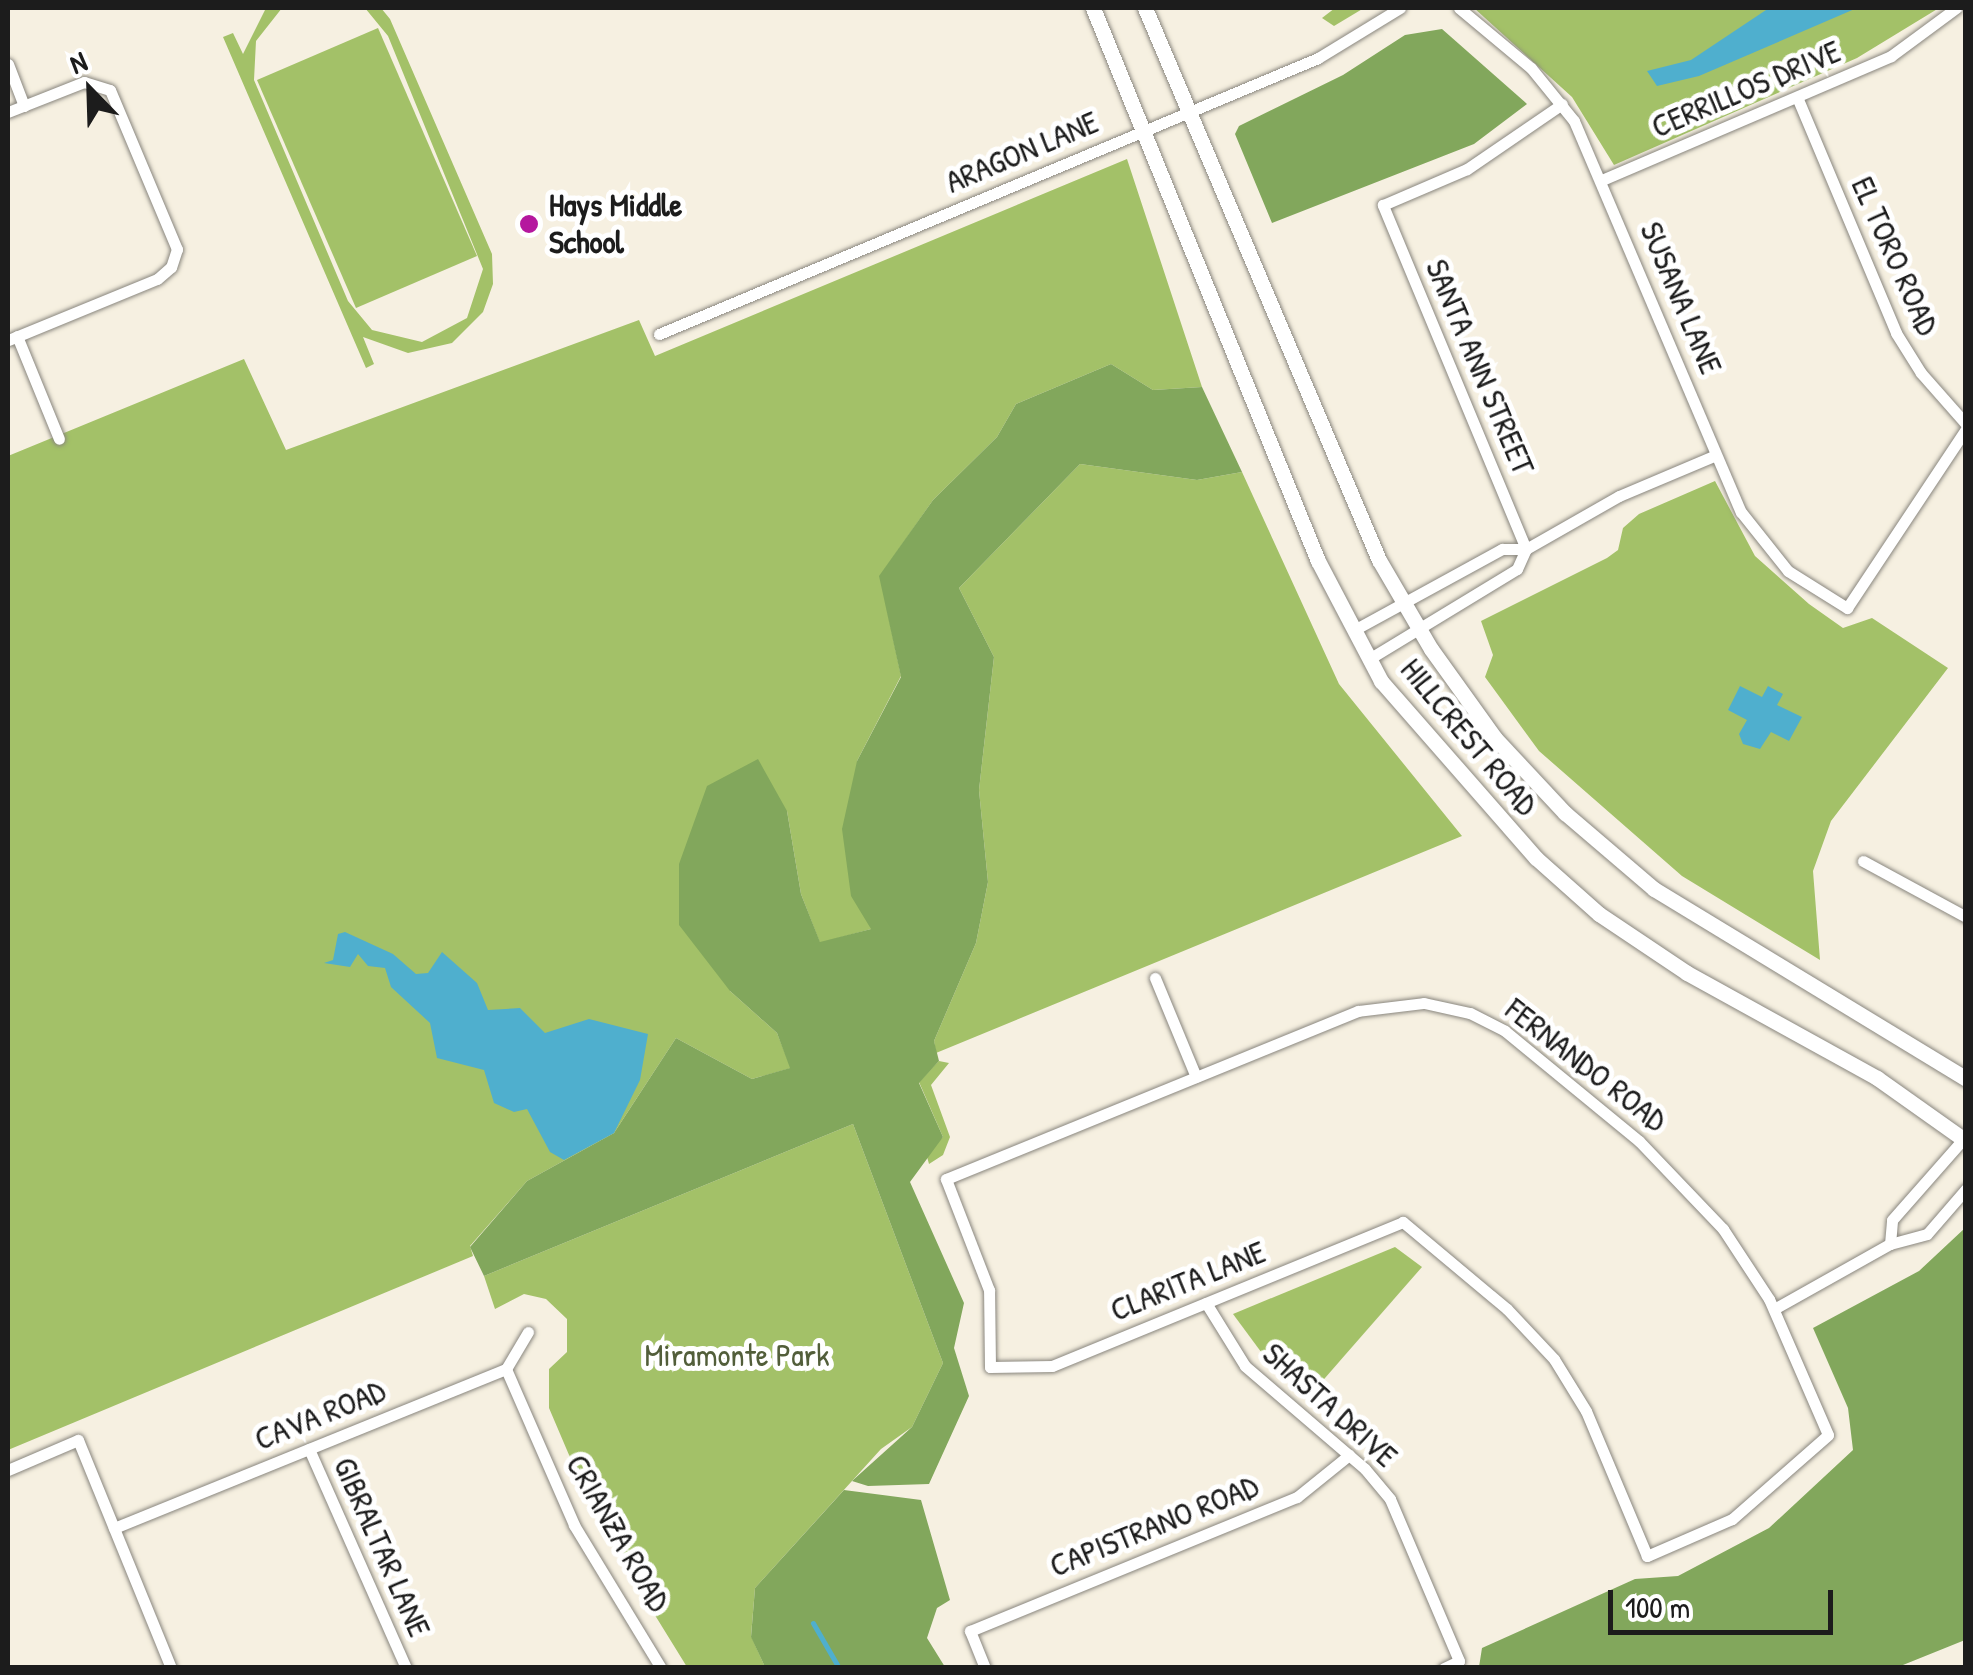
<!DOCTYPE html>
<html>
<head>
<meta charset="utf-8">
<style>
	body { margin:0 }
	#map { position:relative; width:1973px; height:1675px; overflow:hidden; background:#f6f0e1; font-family:"Patrick Hand",sans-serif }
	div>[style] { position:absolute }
	.green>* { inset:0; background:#a3c168 }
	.forest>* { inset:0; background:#82a75c }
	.water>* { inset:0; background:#4fafce }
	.stream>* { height:5px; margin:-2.5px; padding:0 2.5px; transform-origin:2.5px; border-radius:2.5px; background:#4fafce }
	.roads { filter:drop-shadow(0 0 2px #89867e) drop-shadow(0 0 2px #89867e) }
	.minor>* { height:11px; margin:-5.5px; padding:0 5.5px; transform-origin:5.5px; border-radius:5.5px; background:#fff }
	.tertiary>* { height:15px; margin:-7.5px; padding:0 7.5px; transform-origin:7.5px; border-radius:7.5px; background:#fff }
	.dots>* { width:28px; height:28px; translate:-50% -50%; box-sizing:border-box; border:5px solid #fff; border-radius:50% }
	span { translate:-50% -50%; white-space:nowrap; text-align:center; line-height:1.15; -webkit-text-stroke:10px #fff; paint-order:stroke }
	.street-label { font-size:32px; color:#1c1c1c }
	.poi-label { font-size:32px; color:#1c1c1c; font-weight:700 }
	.left { translate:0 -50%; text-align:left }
	.park-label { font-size:32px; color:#525e3a }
	.frame { position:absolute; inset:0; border:10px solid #1c1c1c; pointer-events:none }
	.north { position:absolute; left:40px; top:40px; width:100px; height:100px; -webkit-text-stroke:8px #fff; paint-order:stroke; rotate:337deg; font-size:28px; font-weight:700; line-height:40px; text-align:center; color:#1c1c1c }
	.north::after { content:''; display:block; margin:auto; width:35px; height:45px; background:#1c1c1c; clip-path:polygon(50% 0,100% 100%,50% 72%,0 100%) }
	.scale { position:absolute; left:1608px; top:1590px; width:225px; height:45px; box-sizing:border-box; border:5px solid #1c1c1c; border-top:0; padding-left:12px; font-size:30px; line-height:35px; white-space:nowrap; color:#1c1c1c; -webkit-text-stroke:8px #fff; paint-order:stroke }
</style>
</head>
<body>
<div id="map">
	<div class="green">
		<div style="clip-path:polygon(266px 8px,282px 8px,256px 41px,254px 80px,348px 301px,372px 330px,422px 342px,467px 318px,483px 269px,388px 36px,365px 8px,381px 8px,390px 19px,492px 254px,493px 284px,483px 312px,452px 343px,408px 353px,363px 337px,374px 364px,366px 368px,223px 37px,233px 33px,243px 54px)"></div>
		<div style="clip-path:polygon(1335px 8px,1364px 8px,1334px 26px,1322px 18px)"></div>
		<div style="clip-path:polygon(1474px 8px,1939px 8px,1857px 58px,1614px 165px,1572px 97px)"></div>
		<div style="clip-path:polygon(378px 28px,477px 256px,356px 308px,257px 80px)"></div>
		<div style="clip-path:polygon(1127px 159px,1202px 387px,1153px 390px,1111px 364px,1016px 404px,997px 437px,933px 500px,880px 576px,901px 676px,857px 761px,871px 929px,820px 943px,801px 894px,787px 811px,730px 991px,777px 1033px,791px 1068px,752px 1079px,676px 1038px,614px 1133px,527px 1181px,470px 1246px,473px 1256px,8px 1450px,8px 456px,244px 359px,286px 450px,639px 320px,655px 356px)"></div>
		<div style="clip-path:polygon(1080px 464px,1197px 480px,1242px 472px,1339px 684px,1462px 836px,936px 1053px,934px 1041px,976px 943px,988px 882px,979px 790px,994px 657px,959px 588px)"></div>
		<div style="clip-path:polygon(1715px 481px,1755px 556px,1809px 604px,1843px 628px,1872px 618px,1948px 668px,1831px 821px,1813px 871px,1820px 960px,1682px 876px,1539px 751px,1485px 677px,1493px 655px,1481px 621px,1607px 558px,1618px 550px,1623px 528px,1639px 514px)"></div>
		<div style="clip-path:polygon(939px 1061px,949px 1063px,931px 1085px,950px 1137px,943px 1155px,929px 1164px,926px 1153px,943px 1137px,919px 1082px)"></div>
		<div style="clip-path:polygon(853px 1124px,943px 1363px,912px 1427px,881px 1449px,755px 1588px,751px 1636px,765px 1667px,687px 1667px,598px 1523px,549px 1408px,549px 1369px,567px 1352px,567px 1319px,546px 1299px,524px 1294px,495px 1309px,484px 1276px)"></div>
		<div style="clip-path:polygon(1395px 1247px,1422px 1267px,1311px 1394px,1267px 1360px,1233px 1314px)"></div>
	</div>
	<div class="forest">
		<div style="clip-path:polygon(1442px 29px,1527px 104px,1474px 144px,1272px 223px,1235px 134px,1239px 126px,1343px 75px,1405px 35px)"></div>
		<div style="clip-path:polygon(1111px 364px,1153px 390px,1202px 387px,1242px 472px,1197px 480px,1080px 464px,959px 588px,994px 657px,979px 790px,988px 882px,976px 943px,934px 1041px,939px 1061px,919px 1083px,943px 1137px,910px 1182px,964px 1303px,954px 1348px,969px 1396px,929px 1484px,868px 1486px,852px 1481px,912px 1427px,943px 1363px,853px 1124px,484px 1276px,470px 1247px,527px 1181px,614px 1133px,676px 1038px,752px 1079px,790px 1068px,777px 1033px,730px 991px,679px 925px,679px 864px,707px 786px,758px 759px,787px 811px,801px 894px,820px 942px,871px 929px,851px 896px,842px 829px,857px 761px,901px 677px,879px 576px,933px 500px,997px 437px,1016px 404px)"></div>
		<div style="clip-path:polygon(1965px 1228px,1965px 1640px,1898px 1667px,1479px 1667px,1482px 1648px,1635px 1579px,1678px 1576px,1769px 1528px,1853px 1450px,1848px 1408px,1813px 1328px,1919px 1271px)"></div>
		<div style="clip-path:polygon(844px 1490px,921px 1500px,950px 1600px,937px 1608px,927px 1638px,945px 1667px,765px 1667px,751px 1637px,755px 1588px)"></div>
	</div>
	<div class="water">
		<div style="clip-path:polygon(1769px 8px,1857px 8px,1699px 76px,1657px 86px,1647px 71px,1691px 60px)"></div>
		<div style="clip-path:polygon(1740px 686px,1762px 697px,1768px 686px,1783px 694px,1777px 705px,1802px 717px,1789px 741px,1771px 732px,1760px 749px,1743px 744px,1739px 734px,1747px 720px,1728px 710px)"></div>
		<div style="clip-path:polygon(345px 932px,393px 954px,416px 974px,428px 973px,442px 952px,477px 983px,488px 1010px,520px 1008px,545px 1033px,589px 1019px,648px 1034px,640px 1080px,614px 1133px,564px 1160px,550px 1152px,527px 1109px,514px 1112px,494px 1103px,484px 1070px,437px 1058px,430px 1023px,391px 987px,385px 968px,368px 966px,358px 954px,350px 967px,324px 963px,333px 960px,338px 934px)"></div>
	</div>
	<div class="stream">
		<div style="left:813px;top:1623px;width:52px;rotate:60deg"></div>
	</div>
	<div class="roads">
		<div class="minor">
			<div style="left:1459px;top:8px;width:94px;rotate:39.8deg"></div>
			<div style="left:1531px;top:68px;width:68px;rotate:50.9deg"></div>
			<div style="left:1574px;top:121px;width:425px;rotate:66.9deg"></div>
			<div style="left:1741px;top:512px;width:75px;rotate:51.5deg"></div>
			<div style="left:1788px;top:571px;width:70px;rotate:32.1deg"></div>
			<div style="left:1847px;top:608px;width:215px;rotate:-56.4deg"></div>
			<div style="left:8px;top:64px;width:45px;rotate:69.1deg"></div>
			<div style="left:1797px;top:97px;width:256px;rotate:67.2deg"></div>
			<div style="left:1896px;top:333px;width:47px;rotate:58deg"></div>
			<div style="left:1921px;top:373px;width:68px;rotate:48.6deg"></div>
			<div style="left:8px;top:112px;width:82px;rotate:-21.5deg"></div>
			<div style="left:84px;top:82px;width:27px;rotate:17deg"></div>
			<div style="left:110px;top:90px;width:173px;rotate:67.2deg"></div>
			<div style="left:177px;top:249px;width:19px;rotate:108deg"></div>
			<div style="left:171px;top:267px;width:18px;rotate:139deg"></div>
			<div style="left:157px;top:279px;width:161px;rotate:157.7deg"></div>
			<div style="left:1602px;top:180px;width:314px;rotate:-23.2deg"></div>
			<div style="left:1891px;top:56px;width:81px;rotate:-36.4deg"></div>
			<div style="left:659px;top:334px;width:714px;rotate:-22.72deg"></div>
			<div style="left:1318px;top:58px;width:96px;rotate:-31.4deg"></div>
			<div style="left:17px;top:336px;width:111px;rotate:67.8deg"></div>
			<div style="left:1526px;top:549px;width:373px;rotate:-112.6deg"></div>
			<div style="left:1383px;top:205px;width:91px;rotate:-23.2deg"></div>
			<div style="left:1467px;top:169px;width:115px;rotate:-34.4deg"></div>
			<div style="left:1354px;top:630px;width:169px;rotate:-28.7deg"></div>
			<div style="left:1502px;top:549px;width:24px"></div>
			<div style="left:1526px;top:549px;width:107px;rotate:-29.7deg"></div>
			<div style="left:1619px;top:496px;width:105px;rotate:-22.9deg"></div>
			<div style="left:1369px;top:659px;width:173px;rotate:-31.3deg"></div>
			<div style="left:1517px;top:569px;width:22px;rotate:-66deg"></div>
			<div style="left:1863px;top:861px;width:117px;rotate:28.5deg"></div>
			<div style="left:1155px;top:978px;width:107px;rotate:67.5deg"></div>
			<div style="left:1424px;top:1003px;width:47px;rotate:12.3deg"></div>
			<div style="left:1470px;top:1013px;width:39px;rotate:27deg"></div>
			<div style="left:1505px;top:1031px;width:173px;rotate:39.4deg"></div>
			<div style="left:1639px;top:1141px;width:122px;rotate:46.3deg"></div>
			<div style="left:1723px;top:1229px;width:84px;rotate:56.7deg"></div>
			<div style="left:1769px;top:1299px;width:148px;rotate:66.5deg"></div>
			<div style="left:1828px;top:1435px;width:128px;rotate:138.8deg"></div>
			<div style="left:1732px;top:1519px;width:93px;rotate:156.5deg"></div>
			<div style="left:1647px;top:1556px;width:157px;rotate:-112.8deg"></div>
			<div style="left:1586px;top:1411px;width:61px;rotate:-121.6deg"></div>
			<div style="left:1554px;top:1359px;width:69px;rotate:-133.2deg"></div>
			<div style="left:1507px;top:1309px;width:136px;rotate:-140.1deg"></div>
			<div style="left:1403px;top:1222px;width:379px;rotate:157.7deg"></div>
			<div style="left:1052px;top:1366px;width:62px;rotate:179.1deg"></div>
			<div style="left:990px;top:1367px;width:77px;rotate:-90.7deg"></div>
			<div style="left:989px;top:1290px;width:119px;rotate:-111.2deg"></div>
			<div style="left:946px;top:1179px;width:445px;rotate:-22.2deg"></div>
			<div style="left:1358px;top:1011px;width:66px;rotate:-6.9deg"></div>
			<div style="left:1890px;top:1244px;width:24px;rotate:-85deg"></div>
			<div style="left:1892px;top:1220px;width:112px;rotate:-48.6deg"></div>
			<div style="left:1206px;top:1303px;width:74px;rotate:58.2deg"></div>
			<div style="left:1245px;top:1366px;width:158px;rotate:40.6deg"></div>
			<div style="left:1365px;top:1469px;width:39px;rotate:50deg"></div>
			<div style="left:1390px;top:1499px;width:176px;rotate:66.9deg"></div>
			<div style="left:1459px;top:1661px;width:17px;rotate:155deg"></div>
			<div style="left:1774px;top:1309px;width:133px;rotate:-29.3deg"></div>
			<div style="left:1890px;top:1244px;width:38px;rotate:-15deg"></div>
			<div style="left:1927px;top:1234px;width:60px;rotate:-49.1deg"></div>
			<div style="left:506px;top:1369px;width:170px;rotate:66.4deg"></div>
			<div style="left:574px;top:1525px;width:167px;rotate:58.7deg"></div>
			<div style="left:309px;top:1449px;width:240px;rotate:66.1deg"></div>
			<div style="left:8px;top:1470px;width:76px;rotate:-23.2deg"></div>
			<div style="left:78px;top:1440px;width:246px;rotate:67.8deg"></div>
			<div style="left:114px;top:1528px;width:423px;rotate:-22.1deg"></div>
			<div style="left:506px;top:1369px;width:43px;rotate:-59.3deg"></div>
			<div style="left:985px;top:1668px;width:40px;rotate:-112deg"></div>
			<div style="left:970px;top:1631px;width:353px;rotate:-22.3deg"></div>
			<div style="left:1297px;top:1497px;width:67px;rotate:-38.9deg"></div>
		</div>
		<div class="tertiary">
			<div style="left:1093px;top:8px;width:597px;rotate:67.86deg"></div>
			<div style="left:1318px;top:561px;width:136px;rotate:62.3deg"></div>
			<div style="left:1381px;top:681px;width:235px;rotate:48.8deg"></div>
			<div style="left:1536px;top:858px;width:84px;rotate:41.6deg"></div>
			<div style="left:1599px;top:914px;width:106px;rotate:33.8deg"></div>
			<div style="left:1687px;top:973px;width:217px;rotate:28.9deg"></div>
			<div style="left:1877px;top:1078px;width:109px;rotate:35.3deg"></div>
			<div style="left:1145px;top:8px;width:600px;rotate:67.03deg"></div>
			<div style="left:1379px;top:560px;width:103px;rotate:59.7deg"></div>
			<div style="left:1431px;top:649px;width:110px;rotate:54.3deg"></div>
			<div style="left:1495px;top:738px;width:103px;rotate:47deg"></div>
			<div style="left:1565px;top:813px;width:117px;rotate:40.5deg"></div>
			<div style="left:1654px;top:889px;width:365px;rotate:31.3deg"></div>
		</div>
	</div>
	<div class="dots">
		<div style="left:529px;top:224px;background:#b5179e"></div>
	</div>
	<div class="street-label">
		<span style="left:1746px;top:89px;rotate:-23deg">CERRILLOS DRIVE</span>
		<span style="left:1022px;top:152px;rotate:-23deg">ARAGON LANE</span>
		<span style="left:1895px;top:256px;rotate:66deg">EL TORO ROAD</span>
		<span style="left:1681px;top:298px;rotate:67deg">SUSANA LANE</span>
		<span style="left:1480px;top:367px;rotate:67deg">SANTA ANN STREET</span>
		<span style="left:1469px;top:737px;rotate:50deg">HILLCREST ROAD</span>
		<span style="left:1586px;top:1065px;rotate:38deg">FERNANDO ROAD</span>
		<span style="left:1188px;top:1281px;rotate:-22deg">CLARITA LANE</span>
		<span style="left:1330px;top:1405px;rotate:42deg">SHASTA DRIVE</span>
		<span style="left:320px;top:1415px;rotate:-22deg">CAVA ROAD</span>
		<span style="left:1154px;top:1526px;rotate:-22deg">CAPISTRANO ROAD</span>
		<span style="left:618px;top:1533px;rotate:60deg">CRIANZA ROAD</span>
		<span style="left:382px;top:1547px;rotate:66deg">GIBRALTAR LANE</span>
	</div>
	<div class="poi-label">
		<span class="left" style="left:549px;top:224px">Hays Middle<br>School</span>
	</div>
	<div class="park-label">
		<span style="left:737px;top:1355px">Miramonte Park</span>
	</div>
	<div class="frame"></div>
	<div class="north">N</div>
	<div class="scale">100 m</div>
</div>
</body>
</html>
